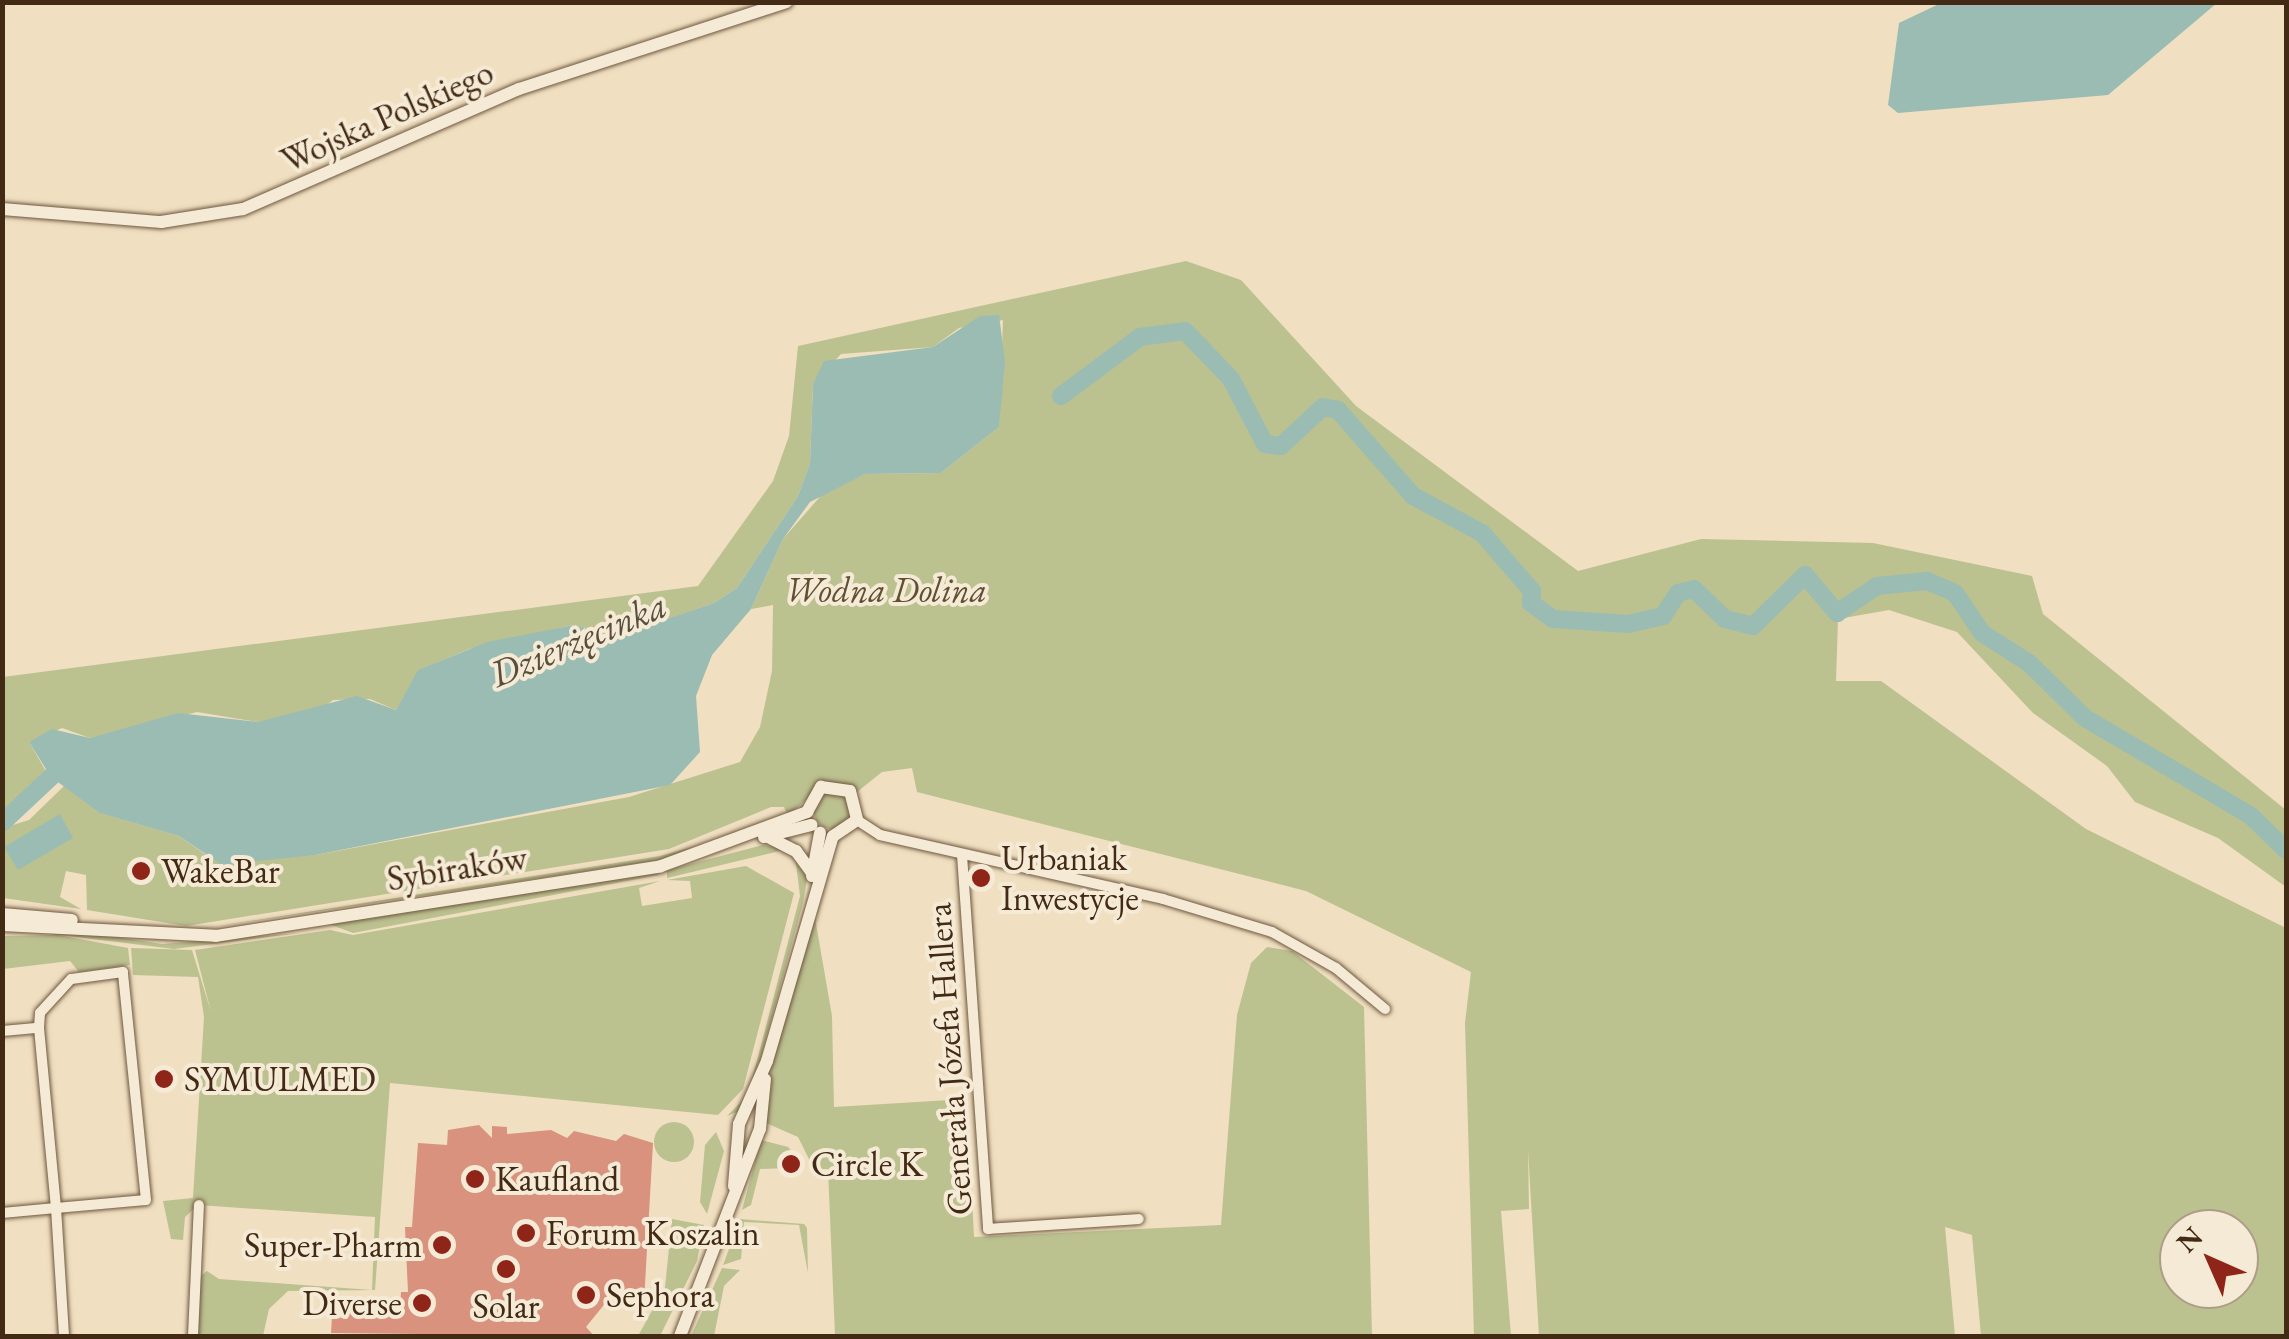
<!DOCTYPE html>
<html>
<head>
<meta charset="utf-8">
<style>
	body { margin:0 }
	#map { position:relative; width:2289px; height:1339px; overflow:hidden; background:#f0dfc0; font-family:"EB Garamond",serif }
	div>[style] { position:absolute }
	.green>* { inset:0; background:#bcc190 }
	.round { border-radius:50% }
	.water>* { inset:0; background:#9abcb3 }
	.river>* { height:18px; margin:-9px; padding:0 9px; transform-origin:9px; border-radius:9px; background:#9abcb3 }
	.building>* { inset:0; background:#d8927d }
	.roads { filter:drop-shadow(0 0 2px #6e573f) drop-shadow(0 0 2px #6e573f) }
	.minor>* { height:10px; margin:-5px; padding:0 5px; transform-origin:5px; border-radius:5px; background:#f5ead6 }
	.tertiary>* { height:12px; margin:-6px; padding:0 6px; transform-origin:6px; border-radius:6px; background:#f5ead6 }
	.dots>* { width:28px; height:28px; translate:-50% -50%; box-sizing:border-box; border:5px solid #f5ead6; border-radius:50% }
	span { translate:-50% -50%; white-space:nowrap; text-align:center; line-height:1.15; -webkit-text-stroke:8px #f5ead6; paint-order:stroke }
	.street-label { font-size:35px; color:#422a14 }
	.park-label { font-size:35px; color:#605033; font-style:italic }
	.poi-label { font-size:35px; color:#422a14 }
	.left { translate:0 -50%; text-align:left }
	.right { translate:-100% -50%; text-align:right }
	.water-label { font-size:38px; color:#584e3c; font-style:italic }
	.frame { position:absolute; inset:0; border:5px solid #422a14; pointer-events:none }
	.north { position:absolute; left:2159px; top:1209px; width:100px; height:100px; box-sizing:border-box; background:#f5ead6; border:2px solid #ad9d88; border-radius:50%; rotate:315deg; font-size:28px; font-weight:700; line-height:40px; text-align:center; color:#422a14 }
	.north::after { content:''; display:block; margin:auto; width:35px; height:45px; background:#8f2418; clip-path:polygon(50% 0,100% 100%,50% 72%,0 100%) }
</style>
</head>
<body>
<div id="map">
	<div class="green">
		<div style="clip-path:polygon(evenodd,1186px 261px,1241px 280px,1356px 406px,1578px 571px,1701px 539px,1873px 543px,2032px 576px,2043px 614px,2286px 810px,2286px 887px,2218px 838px,2135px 802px,2107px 766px,2033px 713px,1957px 632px,1889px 610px,1838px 619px,1836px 681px,1881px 681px,2086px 829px,2286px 928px,2286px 1336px,1981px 1336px,1972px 1235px,1945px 1227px,1955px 1336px,1539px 1336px,1528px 1150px,1529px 1209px,1501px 1211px,1511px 1336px,1474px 1336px,1465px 1023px,1471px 972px,1306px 891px,917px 792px,912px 768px,882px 772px,857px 792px,826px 781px,788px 816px,784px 807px,771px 807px,669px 849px,186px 926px,87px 910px,86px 875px,66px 871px,60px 897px,81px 909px,3px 898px,3px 828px,29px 820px,64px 786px,101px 813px,179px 836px,209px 857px,315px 855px,629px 797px,740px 762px,760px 727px,772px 671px,773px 605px,751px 609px,783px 539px,825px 491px,865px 474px,941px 473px,999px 427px,1003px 320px,959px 328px,933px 347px,841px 354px,813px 384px,810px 463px,798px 496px,737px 588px,714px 603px,638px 629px,604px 634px,573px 625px,469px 649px,419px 670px,396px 710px,370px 699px,333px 700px,316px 713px,258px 722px,197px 712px,90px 738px,62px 728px,29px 742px,47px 773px,3px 814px,3px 677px,698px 586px,773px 481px,789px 436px,798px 346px,1186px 261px,2179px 1229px,2239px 1229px,2239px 1289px,2179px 1289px,2179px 1229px)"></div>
		<div class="round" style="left:814px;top:793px;width:36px;height:36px"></div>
		<div style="clip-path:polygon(763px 845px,788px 849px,667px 878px,667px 870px)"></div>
		<div style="clip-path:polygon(692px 847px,672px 858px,187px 931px,660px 856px)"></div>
		<div style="clip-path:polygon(795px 855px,807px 879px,803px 903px,747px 1108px,727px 1116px,748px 1095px,800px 896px)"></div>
		<div style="clip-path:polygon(746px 866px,794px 893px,743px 1089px,718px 1115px,390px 1083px,375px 1290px,288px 1291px,269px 1309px,263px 1336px,195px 1336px,197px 1279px,207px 1271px,219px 1279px,372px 1290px,375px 1217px,198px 1205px,185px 1217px,183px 1240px,171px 1239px,163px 1201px,193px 1198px,204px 1017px,198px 977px,133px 975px,131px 948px,192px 950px,211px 1012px,195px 950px,330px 930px,353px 935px,660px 881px,639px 888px,642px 906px,692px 898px,690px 881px,667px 880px)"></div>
		<div style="clip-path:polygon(659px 875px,353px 933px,329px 924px,657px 872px)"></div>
		<div style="clip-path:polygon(813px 906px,832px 1016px,834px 1107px,967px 1099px,974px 1237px,1221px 1225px,1237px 1015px,1251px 963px,1267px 947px,1292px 951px,1364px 1007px,1372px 1336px,835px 1336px,828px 1169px,814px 1169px,798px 1137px,766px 1123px,770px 1070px)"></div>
		<div style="clip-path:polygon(3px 928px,72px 930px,162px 944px,300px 933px,174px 949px)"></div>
		<div style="clip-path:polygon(58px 935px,128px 948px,130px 965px,79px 972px,70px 961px,3px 969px,3px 936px)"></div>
		<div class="round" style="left:654px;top:1122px;width:40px;height:40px"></div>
		<div style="clip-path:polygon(716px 1132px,724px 1151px,707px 1214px,700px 1202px,705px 1145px)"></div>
		<div style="clip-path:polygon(761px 1140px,788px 1147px,801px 1161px,795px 1169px,788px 1159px,787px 1168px,760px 1169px,751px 1205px,742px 1210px)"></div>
		<div style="clip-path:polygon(672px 1219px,704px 1225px,697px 1261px,660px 1336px,638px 1336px,665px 1287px)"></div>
		<div style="clip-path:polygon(740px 1219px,804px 1224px,807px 1228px,808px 1273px,799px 1225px,744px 1222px,741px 1259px,723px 1265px)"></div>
		<div style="clip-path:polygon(722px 1268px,740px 1270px,724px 1286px,714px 1336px,691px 1336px)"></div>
	</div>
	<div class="water">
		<div style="clip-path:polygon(2217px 3px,2108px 95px,1898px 113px,1888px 105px,1899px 23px,1939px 4px)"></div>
		<div style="clip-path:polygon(999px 315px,1005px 362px,999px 427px,941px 473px,865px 474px,810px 502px,783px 539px,751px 609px,712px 655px,696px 696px,700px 752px,670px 785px,315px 855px,222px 865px,179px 836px,100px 813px,51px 777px,29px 742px,52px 729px,90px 738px,178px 713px,258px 722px,357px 696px,396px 710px,418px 670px,487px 642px,574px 625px,604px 634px,637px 629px,714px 603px,737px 588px,798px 496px,810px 463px,813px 384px,824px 361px,933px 347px,980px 316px)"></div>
		<div style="clip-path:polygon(60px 814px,73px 838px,18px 870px,4px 847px)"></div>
	</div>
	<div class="river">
		<div style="left:1061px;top:396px;width:99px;rotate:-36.8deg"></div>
		<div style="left:1140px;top:337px;width:45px;rotate:-7.6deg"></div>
		<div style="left:1185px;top:331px;width:66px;rotate:46.2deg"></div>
		<div style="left:1231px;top:379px;width:73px;rotate:62.4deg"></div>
		<div style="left:1265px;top:444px;width:16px;rotate:7deg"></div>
		<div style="left:1281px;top:446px;width:57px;rotate:-42.9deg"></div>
		<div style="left:1323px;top:407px;width:15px;rotate:11deg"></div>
		<div style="left:1338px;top:410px;width:114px;rotate:48.9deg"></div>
		<div style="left:1413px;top:496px;width:78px;rotate:28.2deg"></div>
		<div style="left:1482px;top:533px;width:77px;rotate:49.2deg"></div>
		<div style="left:1532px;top:591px;width:12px;rotate:95deg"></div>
		<div style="left:1531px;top:603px;width:27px;rotate:36deg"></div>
		<div style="left:1553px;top:619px;width:75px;rotate:3.8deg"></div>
		<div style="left:1628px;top:624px;width:36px;rotate:-13deg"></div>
		<div style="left:1663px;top:616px;width:27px;rotate:-57deg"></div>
		<div style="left:1678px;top:593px;width:16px;rotate:-14deg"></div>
		<div style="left:1694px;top:589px;width:43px;rotate:44.1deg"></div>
		<div style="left:1725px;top:619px;width:29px;rotate:14deg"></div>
		<div style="left:1753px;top:626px;width:73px;rotate:-44.4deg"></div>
		<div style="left:1805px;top:575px;width:50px;rotate:49.9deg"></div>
		<div style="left:1837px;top:613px;width:48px;rotate:-34deg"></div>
		<div style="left:1877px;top:586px;width:50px;rotate:-5.7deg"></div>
		<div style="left:1927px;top:581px;width:30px;rotate:23deg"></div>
		<div style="left:1955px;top:593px;width:48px;rotate:56deg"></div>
		<div style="left:1982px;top:633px;width:56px;rotate:32.6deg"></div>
		<div style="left:2029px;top:663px;width:78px;rotate:44.5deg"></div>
		<div style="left:2085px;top:718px;width:191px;rotate:30.5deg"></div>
		<div style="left:2250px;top:815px;width:50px;rotate:44.2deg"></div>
		<div style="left:2px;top:823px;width:91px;rotate:-43.2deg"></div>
	</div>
	<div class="building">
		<div style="clip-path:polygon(479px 1125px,492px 1138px,492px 1126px,507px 1127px,507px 1134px,551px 1130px,567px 1138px,574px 1131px,616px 1141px,624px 1134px,653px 1143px,644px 1302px,607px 1301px,586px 1327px,594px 1336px,331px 1333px,332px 1317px,345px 1318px,346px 1307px,400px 1311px,401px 1292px,408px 1292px,405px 1227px,412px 1227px,418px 1143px,447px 1145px,448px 1130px)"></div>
	</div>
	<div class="roads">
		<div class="minor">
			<div style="left:857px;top:820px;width:27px;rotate:33deg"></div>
			<div style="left:880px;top:835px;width:290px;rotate:12.7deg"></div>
			<div style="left:1163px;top:899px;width:114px;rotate:16.8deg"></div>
			<div style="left:1272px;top:932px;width:73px;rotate:29.4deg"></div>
			<div style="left:1336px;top:968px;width:64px;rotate:39.9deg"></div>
			<div style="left:962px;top:855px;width:375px;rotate:86deg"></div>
			<div style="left:988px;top:1229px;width:151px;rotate:-3.8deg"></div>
			<div style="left:2px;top:1031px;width:37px;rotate:-5deg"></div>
			<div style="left:2px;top:1213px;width:54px;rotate:-5.3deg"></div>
			<div style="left:56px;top:1208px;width:90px;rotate:-5.1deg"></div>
			<div style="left:146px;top:1200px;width:229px;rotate:-95.8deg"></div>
			<div style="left:123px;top:972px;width:52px;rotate:172.3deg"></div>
			<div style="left:71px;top:979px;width:46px;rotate:132.4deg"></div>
			<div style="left:40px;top:1013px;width:15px;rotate:94deg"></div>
			<div style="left:39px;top:1028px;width:181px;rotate:84.6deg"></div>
			<div style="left:56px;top:1208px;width:128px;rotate:86.4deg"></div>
			<div style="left:193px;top:1336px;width:131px;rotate:-87.4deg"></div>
		</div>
		<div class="tertiary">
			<div style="left:2px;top:209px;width:160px;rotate:4.7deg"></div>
			<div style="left:161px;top:222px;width:83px;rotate:-9deg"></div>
			<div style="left:243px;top:209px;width:301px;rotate:-23.5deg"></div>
			<div style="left:519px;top:89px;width:281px;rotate:-18deg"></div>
			<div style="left:807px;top:812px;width:29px;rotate:-61deg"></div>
			<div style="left:821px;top:787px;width:29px;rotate:8deg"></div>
			<div style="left:850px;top:791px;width:30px;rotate:76deg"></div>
			<div style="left:857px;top:820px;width:29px;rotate:146deg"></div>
			<div style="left:766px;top:836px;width:34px;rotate:27deg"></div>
			<div style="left:796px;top:851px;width:27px;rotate:54deg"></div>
			<div style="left:764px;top:837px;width:49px;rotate:-14.3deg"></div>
			<div style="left:812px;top:876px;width:44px;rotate:-79.5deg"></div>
			<div style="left:2px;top:914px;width:70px;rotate:4.9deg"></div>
			<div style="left:2px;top:925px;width:214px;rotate:2.9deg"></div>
			<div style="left:216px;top:936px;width:450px;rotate:-8.9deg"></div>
			<div style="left:661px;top:866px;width:156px;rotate:-20.3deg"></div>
			<div style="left:734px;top:1186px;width:62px;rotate:-85.4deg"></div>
			<div style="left:739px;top:1124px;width:69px;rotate:-66deg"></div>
			<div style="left:767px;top:1061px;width:234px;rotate:-73.7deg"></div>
			<div style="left:680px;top:1336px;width:222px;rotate:-68.9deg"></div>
			<div style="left:760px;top:1129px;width:50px;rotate:-84.3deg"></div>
		</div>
	</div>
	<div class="dots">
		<div style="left:141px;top:871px;background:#8f2418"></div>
		<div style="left:981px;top:878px;background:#8f2418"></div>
		<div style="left:164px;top:1079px;background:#8f2418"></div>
		<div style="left:791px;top:1164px;background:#8f2418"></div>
		<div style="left:475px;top:1179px;background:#8f2418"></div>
		<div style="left:526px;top:1233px;background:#8f2418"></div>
		<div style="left:442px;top:1245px;background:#8f2418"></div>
		<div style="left:506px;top:1269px;background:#8f2418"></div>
		<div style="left:586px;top:1295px;background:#8f2418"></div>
		<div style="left:422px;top:1303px;background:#8f2418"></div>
	</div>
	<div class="street-label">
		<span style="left:387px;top:116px;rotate:-24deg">Wojska Polskiego</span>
		<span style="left:457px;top:868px;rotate:-9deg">Sybiraków</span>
		<span style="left:949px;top:1059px;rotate:-94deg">Generała Józefa Hallera</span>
	</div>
	<div class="park-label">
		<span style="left:886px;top:590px">Wodna Dolina</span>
	</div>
	<div class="poi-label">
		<span class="left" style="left:1001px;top:878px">Urbaniak<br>Inwestycje</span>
		<span class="left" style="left:161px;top:871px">WakeBar</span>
		<span class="left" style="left:184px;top:1079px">SYMULMED</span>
		<span class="left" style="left:811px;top:1164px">Circle K</span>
		<span class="left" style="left:495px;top:1179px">Kaufland</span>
		<span class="left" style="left:546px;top:1233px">Forum Koszalin</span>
		<span class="right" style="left:422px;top:1245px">Super-Pharm</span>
		<span class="left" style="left:606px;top:1295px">Sephora</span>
		<span class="right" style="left:402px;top:1303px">Diverse</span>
		<span style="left:506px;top:1306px">Solar</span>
	</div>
	<div class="water-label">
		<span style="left:578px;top:639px;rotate:-23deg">Dzierżęcinka</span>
	</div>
	<div class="frame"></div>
	<div class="north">N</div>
</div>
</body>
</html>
